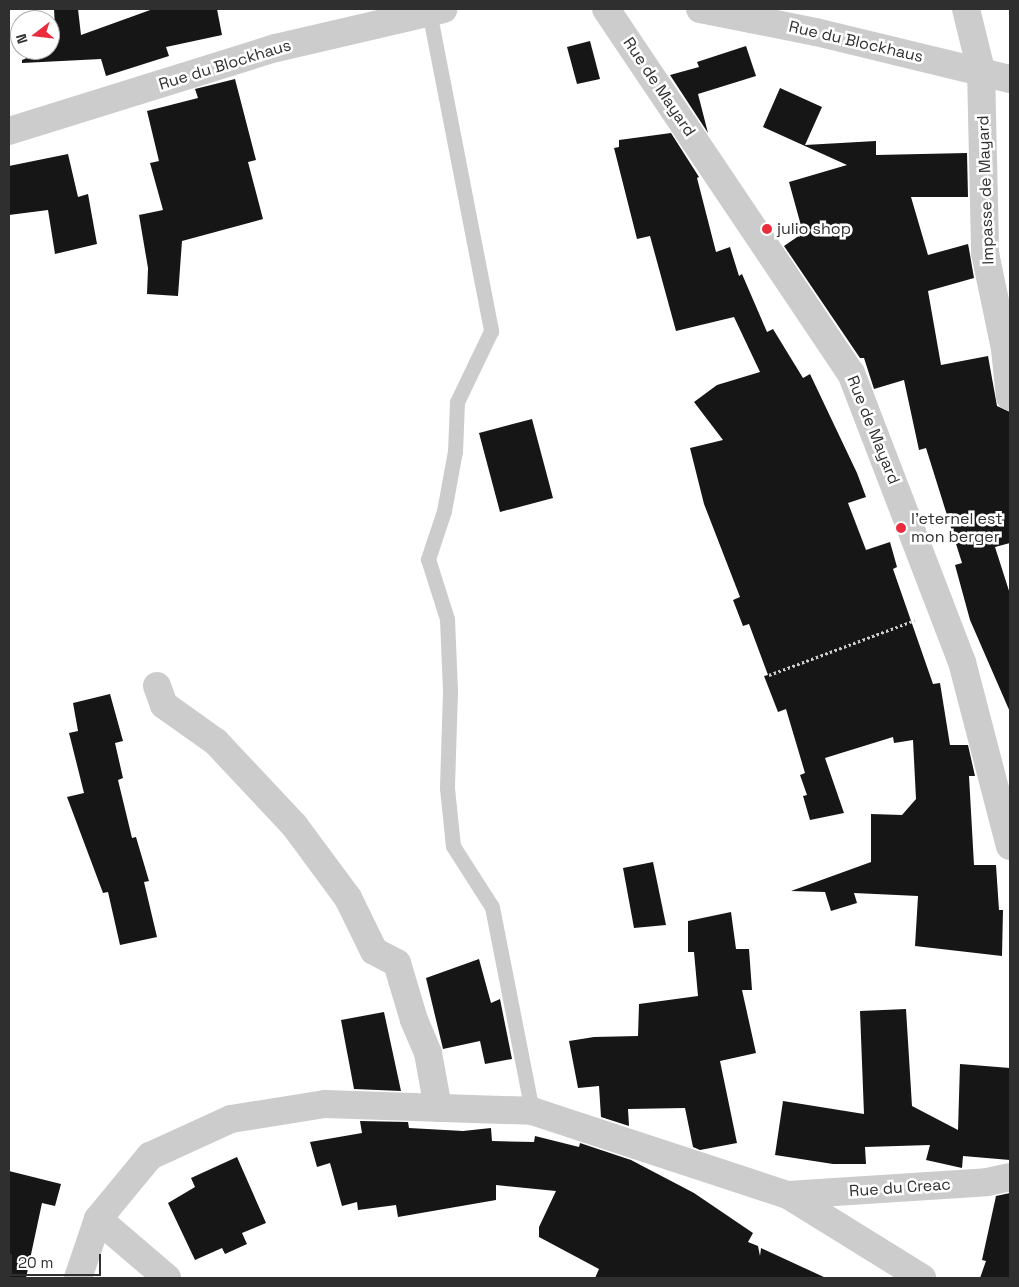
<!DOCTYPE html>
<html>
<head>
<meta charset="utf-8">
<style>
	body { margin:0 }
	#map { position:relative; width:1019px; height:1287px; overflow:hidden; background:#fff; font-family:"Space Grotesk",sans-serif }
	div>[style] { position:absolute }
	.building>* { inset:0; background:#161616 }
	.path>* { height:3px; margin-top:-1.5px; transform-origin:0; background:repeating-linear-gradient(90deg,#ccc 0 2.5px,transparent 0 5px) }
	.service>* { height:15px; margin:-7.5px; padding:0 7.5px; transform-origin:7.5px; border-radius:7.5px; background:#ccc }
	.minor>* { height:28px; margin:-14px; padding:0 14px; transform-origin:14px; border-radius:14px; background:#ccc }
	.tertiary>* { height:28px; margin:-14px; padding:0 14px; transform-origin:14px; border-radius:14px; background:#ccc }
	.dots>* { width:14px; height:14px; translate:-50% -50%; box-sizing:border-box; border:2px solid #fff; border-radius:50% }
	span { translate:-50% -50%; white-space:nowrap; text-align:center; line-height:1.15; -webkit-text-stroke:5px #fff; paint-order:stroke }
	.street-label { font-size:16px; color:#2f2f2f }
	.poi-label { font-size:16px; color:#2f2f2f }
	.left { translate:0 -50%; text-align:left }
	.frame { position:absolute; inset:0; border:10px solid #2f2f2f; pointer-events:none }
	.north { position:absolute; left:10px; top:10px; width:50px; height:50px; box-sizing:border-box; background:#fff; border:1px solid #acacac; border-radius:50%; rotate:254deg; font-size:14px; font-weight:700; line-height:20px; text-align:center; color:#2f2f2f }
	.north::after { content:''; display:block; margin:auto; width:18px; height:22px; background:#ea2c3c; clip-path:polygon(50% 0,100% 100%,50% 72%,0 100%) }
	.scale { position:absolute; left:10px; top:1254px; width:91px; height:22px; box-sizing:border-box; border:2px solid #2f2f2f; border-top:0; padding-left:6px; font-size:15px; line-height:18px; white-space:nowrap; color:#2f2f2f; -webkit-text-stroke:4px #fff; paint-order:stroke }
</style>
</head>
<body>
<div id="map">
	<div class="building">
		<div style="clip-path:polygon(54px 9px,78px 9px,81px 35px,153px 9px,217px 9px,222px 35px,166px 47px,169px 56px,106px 76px,101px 59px,22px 63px,22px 60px,56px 46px)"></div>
		<div style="clip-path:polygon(590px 41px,600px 79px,577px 84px,567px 47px)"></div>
		<div style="clip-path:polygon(746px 46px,756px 76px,698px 94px,708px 133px,670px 75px,699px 67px,697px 62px)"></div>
		<div style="clip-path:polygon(235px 79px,256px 160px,248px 162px,263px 219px,182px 241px,178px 296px,147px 294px,148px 268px,139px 215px,163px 210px,150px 163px,159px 161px,147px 111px,198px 98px,195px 89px)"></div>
		<div style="clip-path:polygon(780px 88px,822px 107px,805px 145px,876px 141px,876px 155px,967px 153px,968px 197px,911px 197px,928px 255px,968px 244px,969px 249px,974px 278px,928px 291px,941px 365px,988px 356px,997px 406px,1010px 412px,1010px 543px,995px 547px,1010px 594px,1010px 712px,970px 620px,955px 565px,962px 563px,926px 448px,919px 450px,904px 380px,874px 389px,864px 358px,860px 358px,784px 246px,803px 233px,789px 182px,847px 165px,763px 127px)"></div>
		<div style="clip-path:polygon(671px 133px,699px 177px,697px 178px,716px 252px,730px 247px,739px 276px,742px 274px,767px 332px,773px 329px,803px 378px,810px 374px,857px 473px,866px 497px,848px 503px,866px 550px,890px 542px,897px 567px,893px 569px,933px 684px,940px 683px,950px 745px,968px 745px,975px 776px,969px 776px,974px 865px,996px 865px,999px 910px,1003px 910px,1002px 956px,915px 946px,918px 896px,854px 893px,857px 903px,831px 911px,825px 892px,791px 891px,871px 862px,871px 814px,902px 815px,916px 799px,913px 740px,894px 743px,893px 737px,825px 758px,844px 813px,810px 820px,803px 796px,807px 795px,800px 775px,805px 773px,786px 709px,778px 712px,764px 676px,768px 675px,749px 624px,743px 626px,733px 600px,740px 597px,704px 504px,690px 448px,723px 440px,694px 402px,717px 385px,760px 372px,734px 317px,676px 331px,650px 236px,637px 239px,614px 148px,619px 147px,619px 140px)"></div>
		<div style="clip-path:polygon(68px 154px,78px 197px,88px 194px,97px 244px,55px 254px,48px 210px,9px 215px,9px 166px)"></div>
		<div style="clip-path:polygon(532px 419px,553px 498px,500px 512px,479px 433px)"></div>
		<div style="clip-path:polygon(110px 694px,123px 741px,115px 743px,123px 778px,118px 780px,132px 838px,136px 837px,149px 881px,144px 882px,157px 937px,120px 945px,108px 892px,103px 893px,67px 797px,84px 793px,69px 733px,78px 731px,73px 703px)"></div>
		<div style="clip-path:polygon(653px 862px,666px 925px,634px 928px,623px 868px)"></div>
		<div style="clip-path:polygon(731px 912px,736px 949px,749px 949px,752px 990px,742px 990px,756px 1053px,720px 1061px,737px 1143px,700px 1150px,693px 1147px,685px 1108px,628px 1109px,629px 1126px,601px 1117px,599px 1086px,578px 1088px,569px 1041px,594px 1037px,638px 1036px,639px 1004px,698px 996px,694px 952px,688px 952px,688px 921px)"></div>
		<div style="clip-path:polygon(479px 959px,491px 1003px,500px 999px,512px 1059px,485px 1064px,480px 1041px,443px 1049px,426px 978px)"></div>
		<div style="clip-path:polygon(906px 1009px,912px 1106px,958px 1130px,960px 1064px,1010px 1068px,1010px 1160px,963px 1156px,962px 1168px,926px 1160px,930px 1145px,865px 1147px,866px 1164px,833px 1164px,775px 1155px,783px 1101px,864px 1114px,860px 1011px)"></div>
		<div style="clip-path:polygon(384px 1012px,401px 1091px,354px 1089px,341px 1020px)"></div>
		<div style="clip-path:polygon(360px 1121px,408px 1122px,409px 1128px,463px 1131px,491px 1128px,492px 1141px,534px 1142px,535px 1136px,579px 1147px,580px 1143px,631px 1160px,694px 1193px,753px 1233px,748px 1242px,758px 1246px,760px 1256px,761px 1248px,826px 1278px,595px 1278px,599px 1269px,539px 1237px,539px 1227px,556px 1191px,496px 1185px,496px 1200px,398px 1217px,396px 1205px,358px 1210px,357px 1202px,342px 1206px,330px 1163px,317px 1167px,310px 1142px,362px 1133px)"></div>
		<div style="clip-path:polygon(237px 1157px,266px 1223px,242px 1233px,247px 1244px,225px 1254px,222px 1248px,195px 1260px,168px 1203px,195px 1187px,191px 1178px)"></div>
		<div style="clip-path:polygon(9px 1171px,61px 1184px,55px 1206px,42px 1203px,26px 1278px,9px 1278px)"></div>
		<div style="clip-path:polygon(1010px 1193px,1010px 1278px,980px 1278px,986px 1261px,982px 1260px,996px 1196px)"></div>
	</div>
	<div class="path">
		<div style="left:769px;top:675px;width:156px;rotate:-20.6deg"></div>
	</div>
	<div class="service">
		<div style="left:429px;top:11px;width:326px;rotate:79deg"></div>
		<div style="left:491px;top:331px;width:79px;rotate:115.6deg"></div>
		<div style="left:457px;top:402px;width:49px;rotate:92.3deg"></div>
		<div style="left:455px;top:451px;width:61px;rotate:100.4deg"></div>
		<div style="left:444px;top:511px;width:51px;rotate:108.4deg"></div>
		<div style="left:428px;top:559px;width:63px;rotate:72.4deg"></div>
		<div style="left:447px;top:619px;width:72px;rotate:87.6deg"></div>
		<div style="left:450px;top:691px;width:97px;rotate:91.8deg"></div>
		<div style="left:447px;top:788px;width:58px;rotate:84.1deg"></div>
		<div style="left:453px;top:846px;width:72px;rotate:57.4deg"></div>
		<div style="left:492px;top:907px;width:208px;rotate:78.9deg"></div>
	</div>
	<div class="minor">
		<div style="left:606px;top:9px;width:439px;rotate:56.1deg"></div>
		<div style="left:851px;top:373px;width:310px;rotate:69deg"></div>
		<div style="left:962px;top:662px;width:190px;rotate:75.4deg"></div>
		<div style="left:700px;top:9px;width:118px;rotate:11.2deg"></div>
		<div style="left:816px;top:32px;width:200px;rotate:13.6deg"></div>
		<div style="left:966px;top:9px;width:63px;rotate:76.2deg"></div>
		<div style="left:981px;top:70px;width:183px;rotate:88.7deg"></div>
		<div style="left:985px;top:253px;width:98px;rotate:78.2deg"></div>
		<div style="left:1005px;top:349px;width:48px;rotate:84.1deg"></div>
		<div style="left:9px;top:131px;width:280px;rotate:-17.3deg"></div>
		<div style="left:276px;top:48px;width:172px;rotate:-13.1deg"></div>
		<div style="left:157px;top:686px;width:20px;rotate:70deg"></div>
		<div style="left:164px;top:705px;width:64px;rotate:35.4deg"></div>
		<div style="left:216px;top:742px;width:114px;rotate:46.8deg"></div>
		<div style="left:294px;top:825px;width:91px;rotate:53.5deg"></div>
		<div style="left:348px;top:898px;width:59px;rotate:63.9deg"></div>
		<div style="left:374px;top:951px;width:26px;rotate:28deg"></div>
		<div style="left:397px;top:963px;width:59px;rotate:73.4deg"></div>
		<div style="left:414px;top:1020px;width:36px;rotate:67deg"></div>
		<div style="left:428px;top:1053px;width:56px;rotate:79.7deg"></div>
		<div style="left:788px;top:1195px;width:199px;rotate:-3.7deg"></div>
		<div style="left:987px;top:1182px;width:24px;rotate:-12deg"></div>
		<div style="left:98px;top:1219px;width:91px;rotate:40.5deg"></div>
	</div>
	<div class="tertiary">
		<div style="left:78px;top:1278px;width:62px;rotate:-71.3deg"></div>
		<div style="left:98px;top:1219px;width:82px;rotate:-50.5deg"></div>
		<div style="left:150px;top:1156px;width:89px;rotate:-24.6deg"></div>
		<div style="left:231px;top:1119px;width:95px;rotate:-9.1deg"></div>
		<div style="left:325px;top:1104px;width:207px;rotate:1.9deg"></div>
		<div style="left:532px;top:1111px;width:269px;rotate:18.2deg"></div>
		<div style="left:788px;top:1195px;width:158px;rotate:31.8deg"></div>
	</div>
	<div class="dots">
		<div style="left:767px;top:229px;background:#ea2c3c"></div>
		<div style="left:901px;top:528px;background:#ea2c3c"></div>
	</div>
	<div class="street-label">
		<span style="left:856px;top:42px;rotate:13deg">Rue du Blockhaus</span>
		<span style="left:225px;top:65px;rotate:-17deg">Rue du Blockhaus</span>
		<span style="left:659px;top:87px;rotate:56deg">Rue de Mayard</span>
		<span style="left:986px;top:190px;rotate:-92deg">Impasse de Mayard</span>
		<span style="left:873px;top:430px;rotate:68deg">Rue de Mayard</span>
		<span style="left:900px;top:1188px;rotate:-4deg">Rue du Creac</span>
	</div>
	<div class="poi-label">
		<span class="left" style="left:777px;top:229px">julio shop</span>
		<span class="left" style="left:911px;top:528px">l'eternel est<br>mon berger</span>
	</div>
	<div class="frame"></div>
	<div class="north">N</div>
	<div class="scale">20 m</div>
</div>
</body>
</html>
